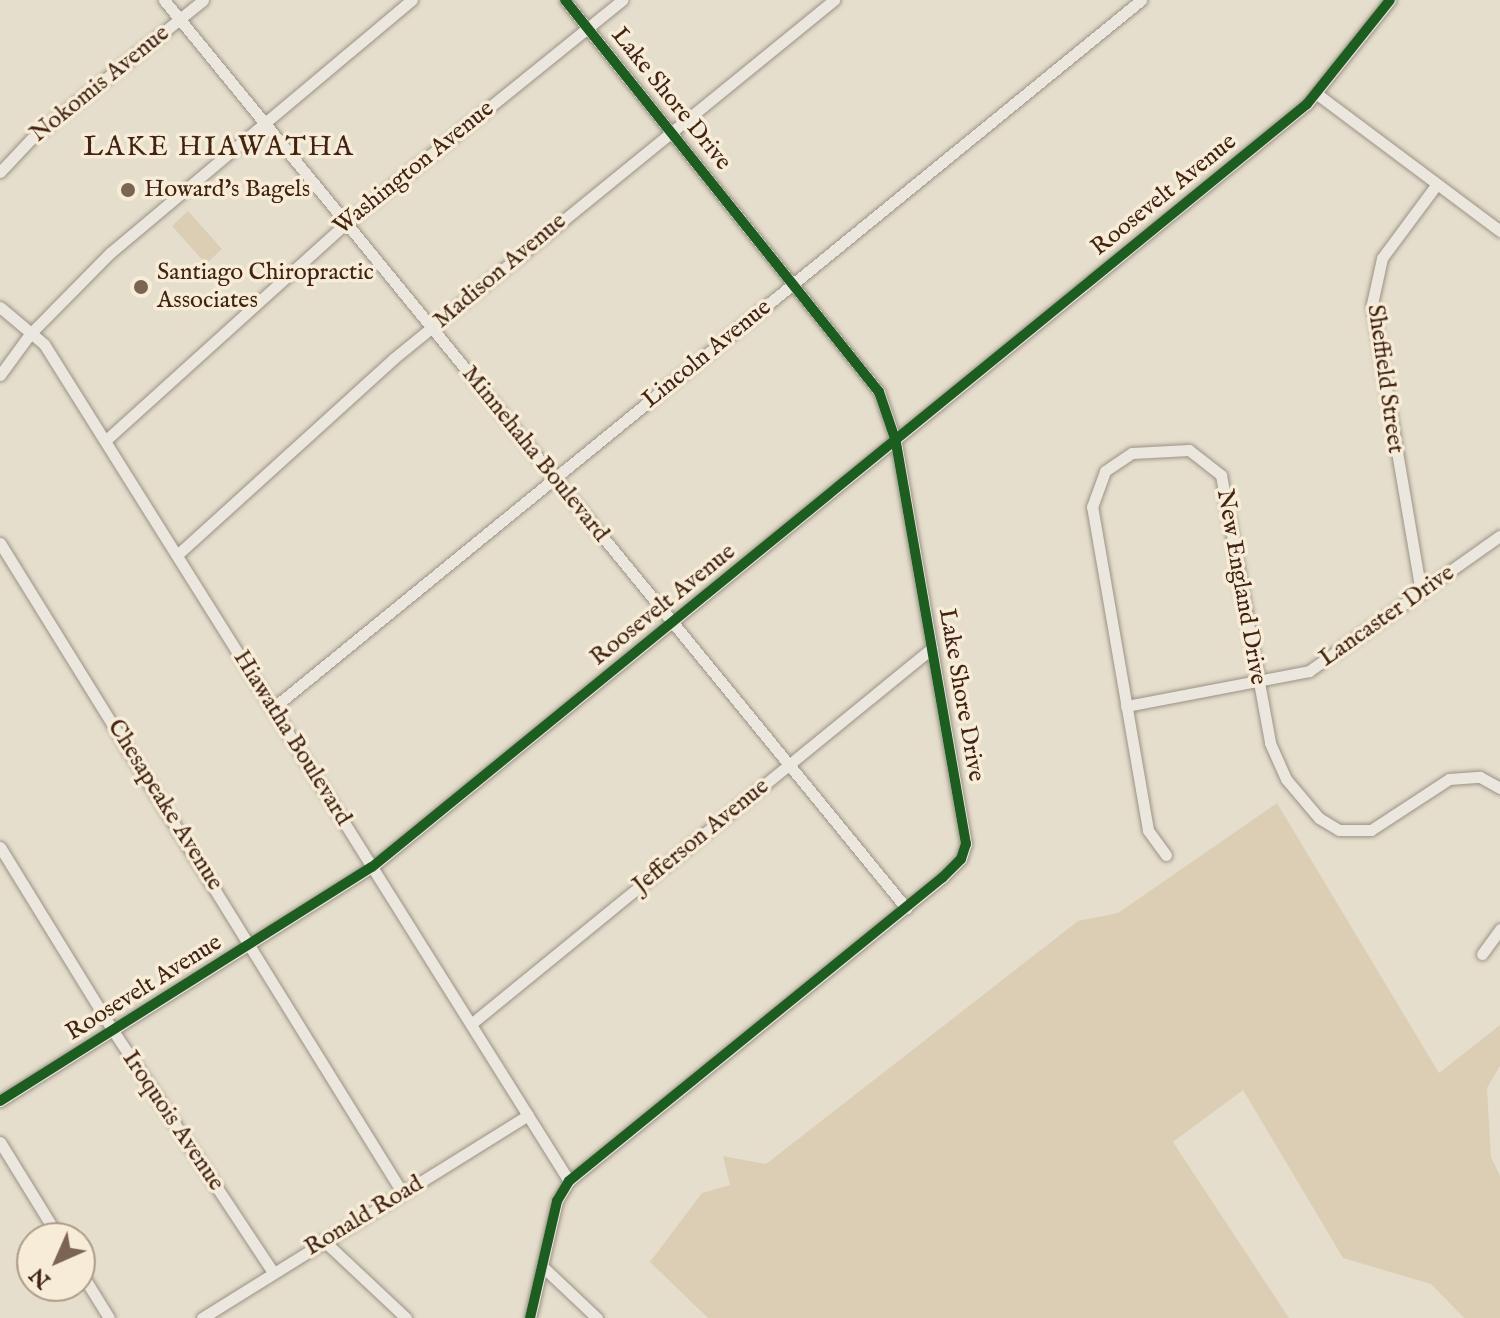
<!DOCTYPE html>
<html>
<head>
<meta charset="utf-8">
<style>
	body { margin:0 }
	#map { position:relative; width:1500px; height:1318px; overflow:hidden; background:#e6decc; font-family:"IM FELL English",serif }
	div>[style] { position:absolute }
	.green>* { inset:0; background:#dcceb5 }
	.roads { filter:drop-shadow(0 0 2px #9b9286) drop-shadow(0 0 2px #9b9286) }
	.minor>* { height:11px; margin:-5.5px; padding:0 5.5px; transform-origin:5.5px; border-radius:5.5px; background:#ebe6de }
	.cycleway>* { height:10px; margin:-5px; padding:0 5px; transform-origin:5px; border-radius:5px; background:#1b5e20 }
	.dots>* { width:22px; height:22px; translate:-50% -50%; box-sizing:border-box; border:4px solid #f6ecd7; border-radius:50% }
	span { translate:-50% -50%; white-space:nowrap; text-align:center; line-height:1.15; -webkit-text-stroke:7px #f6ecd7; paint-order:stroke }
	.street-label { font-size:24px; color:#422311 }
	.poi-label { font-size:24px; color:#422311 }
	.left { translate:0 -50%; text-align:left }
	.quarter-label { font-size:28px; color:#422311; letter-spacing:2px }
	.north { position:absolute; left:16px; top:1222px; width:80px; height:80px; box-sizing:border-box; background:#f6ecd7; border:2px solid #ae9c88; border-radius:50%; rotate:225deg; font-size:22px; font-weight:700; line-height:32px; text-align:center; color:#422311 }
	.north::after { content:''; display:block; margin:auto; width:28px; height:36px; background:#7b6452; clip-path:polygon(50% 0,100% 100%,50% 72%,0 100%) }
</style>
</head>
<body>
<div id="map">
	<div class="green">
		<div style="clip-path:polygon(188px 211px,222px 249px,206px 264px,172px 226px)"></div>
		<div style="clip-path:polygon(1277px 803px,1439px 1073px,1500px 1025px,1500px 1066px,1487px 1088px,1491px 1157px,1500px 1176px,1500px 1318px,1464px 1318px,1431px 1284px,1343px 1258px,1243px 1090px,1173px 1142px,1289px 1318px,708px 1318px,650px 1262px,702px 1193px,730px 1185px,723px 1156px,766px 1164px,1078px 921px,1118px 913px)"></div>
	</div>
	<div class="roads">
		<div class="minor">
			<div style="left:164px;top:0;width:1173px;rotate:50.74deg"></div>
			<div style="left:1317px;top:94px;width:229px;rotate:36.8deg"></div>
			<div style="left:0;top:172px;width:45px;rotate:-46.8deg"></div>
			<div style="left:31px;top:139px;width:221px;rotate:-38.9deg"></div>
			<div style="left:0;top:307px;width:57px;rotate:40.1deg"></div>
			<div style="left:44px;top:344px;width:988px;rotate:57.9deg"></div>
			<div style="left:0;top:375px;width:51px;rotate:-53.8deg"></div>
			<div style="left:30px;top:334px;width:114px;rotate:-45.4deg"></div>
			<div style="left:110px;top:253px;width:394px;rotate:-40deg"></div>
			<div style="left:106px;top:440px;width:324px;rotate:-42.1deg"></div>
			<div style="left:346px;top:223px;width:355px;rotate:-38.9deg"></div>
			<div style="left:0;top:543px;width:763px;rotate:58.23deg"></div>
			<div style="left:177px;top:555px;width:292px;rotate:-42.2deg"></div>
			<div style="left:393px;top:359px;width:569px;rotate:-39.15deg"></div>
			<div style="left:1421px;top:592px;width:292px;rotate:-99.7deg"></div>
			<div style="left:1372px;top:304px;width:47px;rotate:-77.7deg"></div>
			<div style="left:1382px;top:258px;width:92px;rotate:-53.4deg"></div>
			<div style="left:1126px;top:706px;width:186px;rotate:-10.8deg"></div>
			<div style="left:1309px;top:671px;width:234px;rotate:-35.3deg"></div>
			<div style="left:273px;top:708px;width:1120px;rotate:-39.2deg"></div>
			<div style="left:0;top:847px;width:217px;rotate:58.4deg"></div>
			<div style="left:114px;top:1032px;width:288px;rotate:56.5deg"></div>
			<div style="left:1166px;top:855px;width:31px;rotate:-126deg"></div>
			<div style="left:1148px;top:830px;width:328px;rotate:-99.8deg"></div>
			<div style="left:1092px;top:507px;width:38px;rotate:-70deg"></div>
			<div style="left:1105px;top:471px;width:32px;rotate:-34deg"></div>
			<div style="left:1132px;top:453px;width:57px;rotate:-3deg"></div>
			<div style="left:1189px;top:450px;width:41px;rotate:38deg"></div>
			<div style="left:1221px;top:475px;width:272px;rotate:79.6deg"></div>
			<div style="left:1270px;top:743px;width:39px;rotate:66deg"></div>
			<div style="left:1286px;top:779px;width:51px;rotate:49.8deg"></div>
			<div style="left:1319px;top:818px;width:23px;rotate:31deg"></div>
			<div style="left:1339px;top:830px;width:32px"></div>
			<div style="left:1371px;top:830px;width:93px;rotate:-33.2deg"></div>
			<div style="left:1449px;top:779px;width:31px;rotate:-4deg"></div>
			<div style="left:1480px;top:777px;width:23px;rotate:29deg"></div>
			<div style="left:1482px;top:954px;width:31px;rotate:-54deg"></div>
			<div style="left:471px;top:1024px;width:595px;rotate:-39.2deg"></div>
			<div style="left:0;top:1101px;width:439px;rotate:-32.2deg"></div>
			<div style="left:372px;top:867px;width:1207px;rotate:-39.22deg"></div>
			<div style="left:1307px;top:104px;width:133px;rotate:-51.4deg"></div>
			<div style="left:0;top:1142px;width:113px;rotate:58.4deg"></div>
			<div style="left:323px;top:1240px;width:114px;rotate:43.2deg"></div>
			<div style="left:542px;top:1266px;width:76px;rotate:43.4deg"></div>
			<div style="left:80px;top:1271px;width:55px;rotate:58.3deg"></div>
			<div style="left:202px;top:1318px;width:384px;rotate:-31.9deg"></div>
			<div style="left:530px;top:1318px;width:120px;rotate:-77deg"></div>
			<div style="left:557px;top:1201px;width:23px;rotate:-59deg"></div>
			<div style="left:569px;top:1181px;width:481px;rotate:-39.1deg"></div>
			<div style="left:942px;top:878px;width:27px;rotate:-45deg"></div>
			<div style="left:961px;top:859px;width:16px;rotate:-72deg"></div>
			<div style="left:966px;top:844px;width:411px;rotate:-99.9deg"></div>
			<div style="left:895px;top:439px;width:50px;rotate:-108.8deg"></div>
			<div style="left:879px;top:392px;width:502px;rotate:-128.7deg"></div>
		</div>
	</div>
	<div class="cycleway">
		<div style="left:0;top:1101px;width:439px;rotate:-32.2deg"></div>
		<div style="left:372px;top:867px;width:1207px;rotate:-39.22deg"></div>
		<div style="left:1307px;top:104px;width:133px;rotate:-51.4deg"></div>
		<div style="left:530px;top:1318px;width:120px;rotate:-77deg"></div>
		<div style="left:557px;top:1201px;width:23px;rotate:-59deg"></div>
		<div style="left:569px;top:1181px;width:481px;rotate:-39.1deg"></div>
		<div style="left:942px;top:878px;width:27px;rotate:-45deg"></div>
		<div style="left:961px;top:859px;width:16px;rotate:-72deg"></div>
		<div style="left:966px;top:844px;width:411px;rotate:-99.9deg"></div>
		<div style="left:895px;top:439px;width:50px;rotate:-108.8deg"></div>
		<div style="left:879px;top:392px;width:502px;rotate:-128.7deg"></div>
	</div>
	<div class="dots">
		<div style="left:128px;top:190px;background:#7b6452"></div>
		<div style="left:141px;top:287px;background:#7b6452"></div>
	</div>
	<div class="street-label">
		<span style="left:100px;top:84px;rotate:-39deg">Nokomis Avenue</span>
		<span style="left:671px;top:99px;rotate:51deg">Lake Shore Drive</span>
		<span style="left:414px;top:168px;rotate:-39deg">Washington Avenue</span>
		<span style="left:1164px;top:195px;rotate:-39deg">Roosevelt Avenue</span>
		<span style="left:500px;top:271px;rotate:-40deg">Madison Avenue</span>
		<span style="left:707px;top:354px;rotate:-39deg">Lincoln Avenue</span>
		<span style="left:1385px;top:379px;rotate:82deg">Sheffield Street</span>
		<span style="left:535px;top:454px;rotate:51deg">Minnehaha Boulevard</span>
		<span style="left:1241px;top:587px;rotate:80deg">New England Drive</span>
		<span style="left:663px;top:605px;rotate:-39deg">Roosevelt Avenue</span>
		<span style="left:1387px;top:616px;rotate:-35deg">Lancaster Drive</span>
		<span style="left:961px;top:695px;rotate:80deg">Lake Shore Drive</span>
		<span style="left:292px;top:738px;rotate:58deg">Hiawatha Boulevard</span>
		<span style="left:165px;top:805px;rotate:58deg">Chesapeake Avenue</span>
		<span style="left:701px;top:836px;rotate:-39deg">Jefferson Avenue</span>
		<span style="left:144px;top:988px;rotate:-32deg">Roosevelt Avenue</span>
		<span style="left:173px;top:1121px;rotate:56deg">Iroquois Avenue</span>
		<span style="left:364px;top:1216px;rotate:-31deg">Ronald Road</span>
	</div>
	<div class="poi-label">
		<span class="left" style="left:144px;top:190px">Howard's Bagels</span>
		<span class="left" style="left:157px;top:287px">Santiago Chiropractic<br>Associates</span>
	</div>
	<div class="quarter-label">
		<span style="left:219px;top:148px">LAKE HIAWATHA</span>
	</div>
	<div class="north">N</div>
</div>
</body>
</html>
